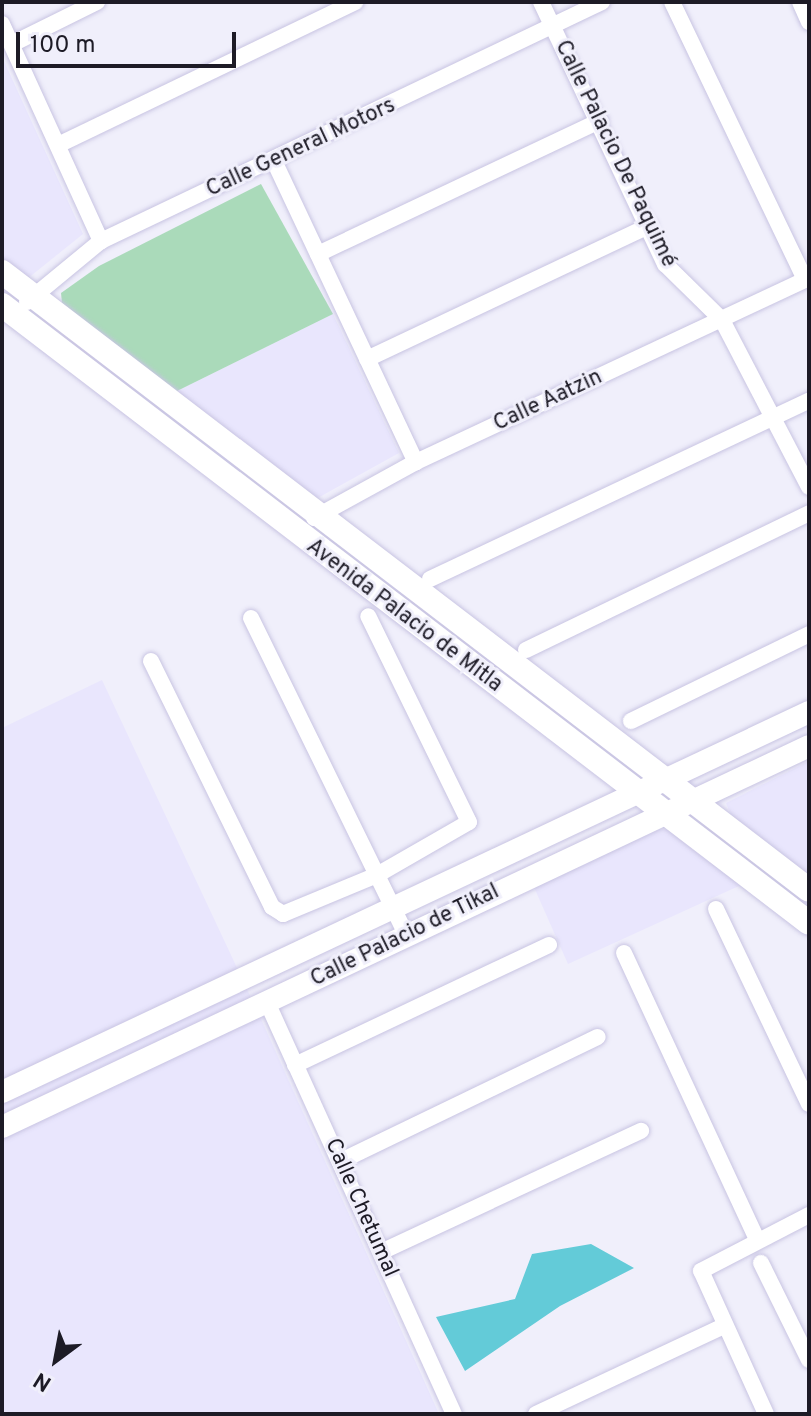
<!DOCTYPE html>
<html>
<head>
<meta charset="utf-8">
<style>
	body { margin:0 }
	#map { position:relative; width:811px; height:1416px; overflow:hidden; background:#f0effb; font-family:Overpass,sans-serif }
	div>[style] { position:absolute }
	.built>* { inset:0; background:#e9e6fd }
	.green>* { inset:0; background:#aadaba }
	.water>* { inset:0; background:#63cbd8 }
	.roads { filter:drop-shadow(0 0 2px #c8c4e2) drop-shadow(0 0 2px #c8c4e2) }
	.minor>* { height:16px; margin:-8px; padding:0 8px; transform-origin:8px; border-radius:8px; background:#fff }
	.tertiary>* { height:22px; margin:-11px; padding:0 11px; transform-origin:11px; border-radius:11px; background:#fff }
	.secondary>* { height:24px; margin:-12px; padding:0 12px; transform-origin:12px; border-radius:12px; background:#fff }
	span { translate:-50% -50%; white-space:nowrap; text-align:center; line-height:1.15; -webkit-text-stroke:6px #f0effb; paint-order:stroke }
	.street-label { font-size:22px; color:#1d1b26 }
	.frame { position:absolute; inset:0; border:4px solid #1d1b26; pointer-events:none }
	.north { position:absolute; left:16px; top:1320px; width:80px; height:80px; -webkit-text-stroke:6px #f0effb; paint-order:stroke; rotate:212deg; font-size:22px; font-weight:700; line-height:32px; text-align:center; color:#1d1b26 }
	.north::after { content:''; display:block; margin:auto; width:28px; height:36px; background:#1d1b26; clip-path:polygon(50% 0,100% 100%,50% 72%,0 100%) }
	.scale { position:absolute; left:16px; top:32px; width:220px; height:36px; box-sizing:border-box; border:4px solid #1d1b26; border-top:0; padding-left:10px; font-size:24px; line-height:28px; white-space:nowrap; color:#1d1b26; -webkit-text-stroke:6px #f0effb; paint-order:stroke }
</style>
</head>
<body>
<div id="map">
	<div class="built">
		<div style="clip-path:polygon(2px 57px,83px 234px,27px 279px,2px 260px)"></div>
		<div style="clip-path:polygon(333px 314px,399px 453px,314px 500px,177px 391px)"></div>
		<div style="clip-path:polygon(102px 680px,261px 1019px,439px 1414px,2px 1414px,2px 728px)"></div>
		<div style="clip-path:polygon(809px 761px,809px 880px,734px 823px,726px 803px)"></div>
		<div style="clip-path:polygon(656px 829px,673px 830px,741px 885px,568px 964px,533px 885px)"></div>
	</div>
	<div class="green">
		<div style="clip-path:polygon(261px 184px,333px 314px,177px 391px,62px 303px,61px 293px,99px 266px)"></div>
	</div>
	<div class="water">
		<div style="clip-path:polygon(591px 1244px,634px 1268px,560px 1306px,465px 1371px,436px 1317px,515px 1299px,532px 1254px)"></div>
	</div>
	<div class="roads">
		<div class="minor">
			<div style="left:541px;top:2px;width:290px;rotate:64.7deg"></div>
			<div style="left:665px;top:264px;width:80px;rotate:44.5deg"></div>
			<div style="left:722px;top:320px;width:188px;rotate:62.5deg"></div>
			<div style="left:672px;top:2px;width:308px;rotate:64.4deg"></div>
			<div style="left:800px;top:2px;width:22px;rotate:66deg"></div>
			<div style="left:2px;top:24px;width:239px;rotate:65.5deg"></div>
			<div style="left:12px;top:44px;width:95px;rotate:-26.3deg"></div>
			<div style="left:58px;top:145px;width:330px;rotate:-25.7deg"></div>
			<div style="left:275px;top:163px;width:331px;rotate:64.8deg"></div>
			<div style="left:318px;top:254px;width:312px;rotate:-25.3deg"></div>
			<div style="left:27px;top:302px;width:96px;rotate:-39.5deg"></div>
			<div style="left:101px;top:241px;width:555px;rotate:-25.5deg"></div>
			<div style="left:367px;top:359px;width:312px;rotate:-25.3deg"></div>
			<div style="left:314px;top:518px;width:116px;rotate:-28.8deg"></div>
			<div style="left:416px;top:462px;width:434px;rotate:-25.1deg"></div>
			<div style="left:430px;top:579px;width:419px;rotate:-25.2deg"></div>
			<div style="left:251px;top:618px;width:355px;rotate:63.9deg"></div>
			<div style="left:526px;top:650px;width:314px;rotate:-25.8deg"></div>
			<div style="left:151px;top:661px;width:274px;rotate:63.8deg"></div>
			<div style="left:272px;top:907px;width:13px;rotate:32deg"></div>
			<div style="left:283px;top:914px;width:102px;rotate:-22.5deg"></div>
			<div style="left:377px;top:875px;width:106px;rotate:-29.9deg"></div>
			<div style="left:469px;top:822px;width:229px;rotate:-116.1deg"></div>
			<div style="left:631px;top:721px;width:198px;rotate:-26deg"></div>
			<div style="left:716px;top:909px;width:216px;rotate:64.5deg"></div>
			<div style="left:624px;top:953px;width:315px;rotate:65.1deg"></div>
			<div style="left:267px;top:1002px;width:452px;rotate:65.6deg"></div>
			<div style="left:295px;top:1065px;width:281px;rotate:-25.3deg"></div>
			<div style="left:341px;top:1161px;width:285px;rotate:-25.8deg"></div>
			<div style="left:381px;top:1252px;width:287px;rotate:-25deg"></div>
			<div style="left:761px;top:1263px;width:108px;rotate:63.7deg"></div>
			<div style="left:536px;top:1414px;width:208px;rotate:-25.1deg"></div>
			<div style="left:766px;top:1414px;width:157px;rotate:-114.4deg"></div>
			<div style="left:701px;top:1271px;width:122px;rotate:-27.4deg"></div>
		</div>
		<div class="tertiary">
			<div style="left:2px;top:1092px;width:892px;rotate:-25.21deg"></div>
			<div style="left:2px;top:1127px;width:892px;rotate:-25.27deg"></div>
		</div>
		<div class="secondary">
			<div style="left:2px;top:272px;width:1016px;rotate:37.44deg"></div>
			<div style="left:2px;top:305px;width:1016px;rotate:37.44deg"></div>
		</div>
	</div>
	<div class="street-label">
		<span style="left:301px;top:148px;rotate:-25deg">Calle General Motors</span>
		<span style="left:615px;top:154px;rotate:64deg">Calle Palacio De Paquimé</span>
		<span style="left:548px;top:401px;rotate:-25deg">Calle Aatzin</span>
		<span style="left:404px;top:616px;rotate:37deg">Avenida Palacio de Mitla</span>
		<span style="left:405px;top:936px;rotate:-26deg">Calle Palacio de Tikal</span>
		<span style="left:361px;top:1208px;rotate:66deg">Calle Chetumal</span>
	</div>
	<div class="frame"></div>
	<div class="north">N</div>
	<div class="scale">100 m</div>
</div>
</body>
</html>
